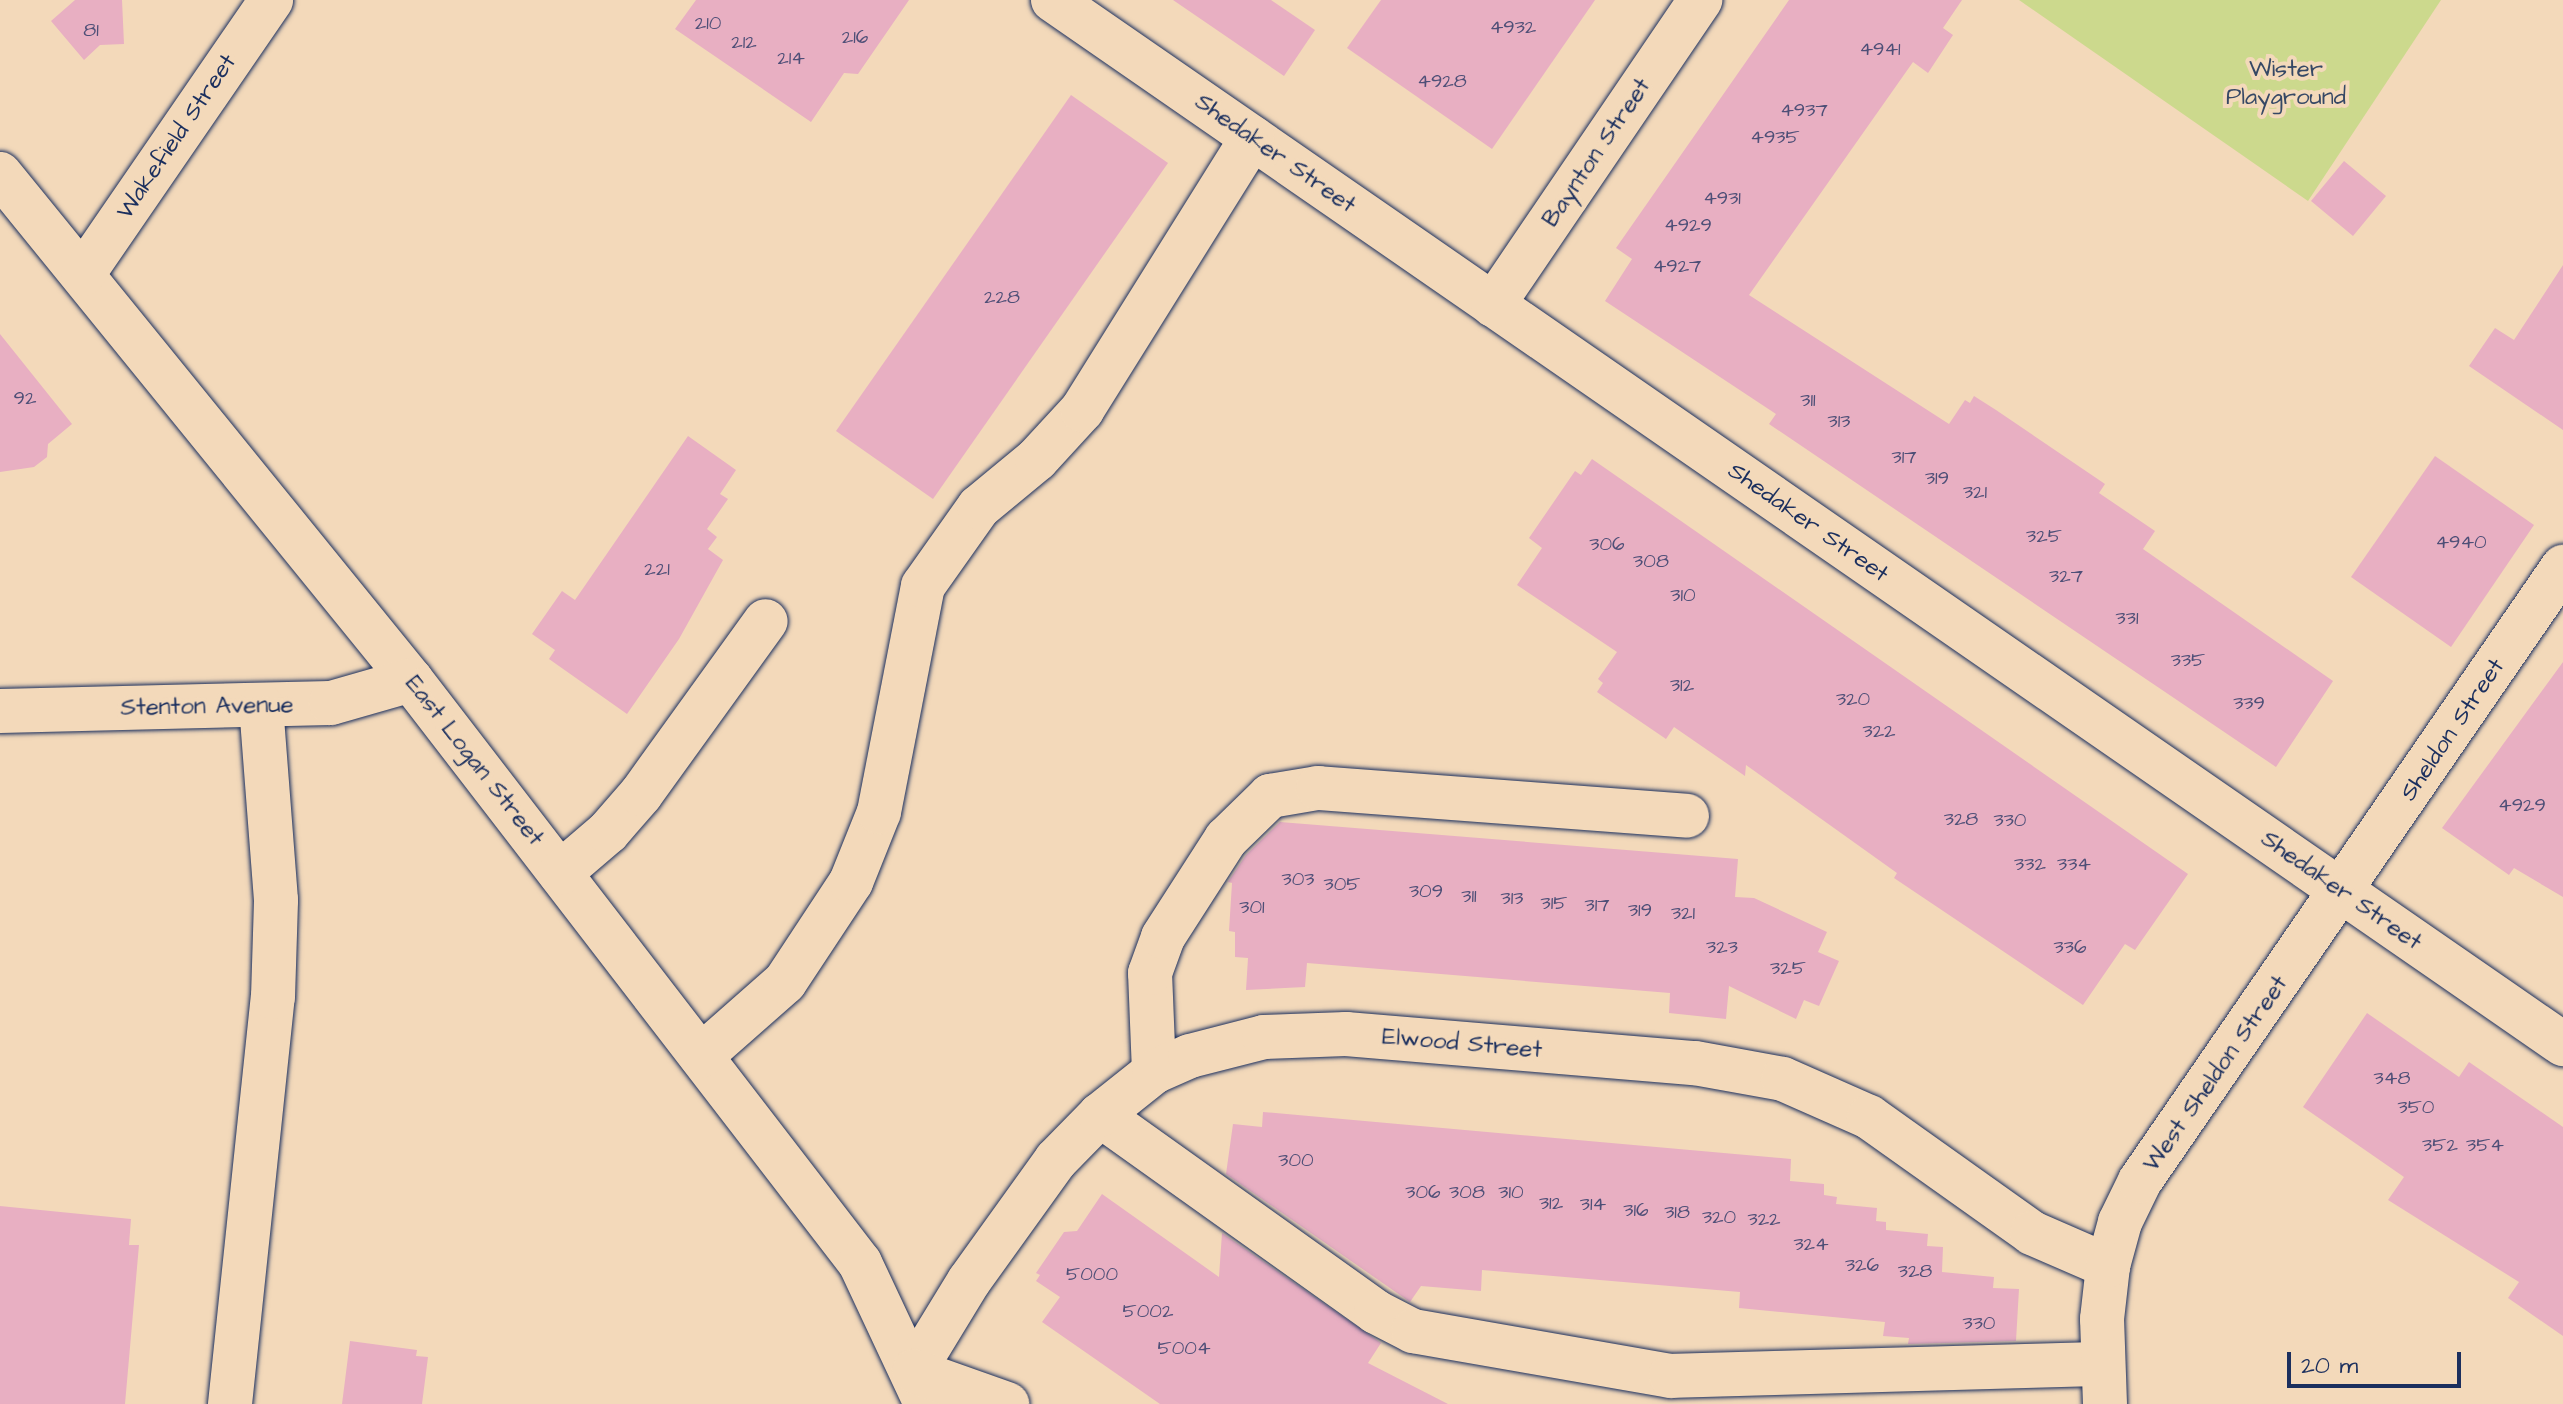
<!DOCTYPE html>
<html>
<head>
<meta charset="utf-8">
<style>
	body { margin:0 }
	#map { position:relative; width:2563px; height:1404px; overflow:hidden; background:#f3d9ba; font-family:"Architects Daughter",sans-serif }
	div>[style] { position:absolute }
	.green>* { inset:0; background:#ccd98d }
	.building>* { inset:0; background:#e8afc2 }
	.roads { filter:drop-shadow(0 0 2px #1b2f5e) drop-shadow(0 0 2px #1b2f5e) }
	.minor>* { height:44px; margin:-22px; padding:0 22px; transform-origin:22px; border-radius:22px; background:#f3d9ba }
	span { translate:-50% -50%; white-space:nowrap; text-align:center; line-height:1.15; -webkit-text-stroke:8px #f3d9ba; paint-order:stroke }
	.number-label { font-size:20px; color:#4e4f77 }
	.number-label span { -webkit-text-stroke-width:0 }
	.park-label { font-size:24px; color:#364865 }
	.street-label { font-size:24px; color:#1b2f5e }
	.scale { position:absolute; left:2287px; top:1352px; width:174px; height:36px; box-sizing:border-box; border:4px solid #1b2f5e; border-top:0; padding-left:10px; font-size:24px; line-height:28px; white-space:nowrap; color:#1b2f5e; -webkit-text-stroke:6px #f3d9ba; paint-order:stroke }
</style>
</head>
<body>
<div id="map">
	<div class="green">
		<div style="clip-path:polygon(2019px 0,2441px 0,2308px 201px)"></div>
	</div>
	<div class="building">
		<div style="clip-path:polygon(75px 0,122px 0,124px 44px,100px 45px,84px 60px,51px 21px)"></div>
		<div style="clip-path:polygon(696px 0,909px 0,858px 74px,844px 73px,811px 122px,675px 29px)"></div>
		<div style="clip-path:polygon(1173px 0,1271px 0,1315px 30px,1284px 76px)"></div>
		<div style="clip-path:polygon(1381px 0,1595px 0,1492px 149px,1347px 48px)"></div>
		<div style="clip-path:polygon(1789px 0,1962px 0,1943px 28px,1953px 35px,1928px 73px,1913px 62px,1749px 295px,1949px 424px,1965px 400px,1970px 403px,1974px 396px,1996px 410px,2105px 484px,2099px 493px,2155px 531px,2143px 549px,2333px 681px,2276px 767px,1769px 424px,1776px 414px,1605px 301px,1632px 259px,1616px 248px)"></div>
		<div style="clip-path:polygon(1071px 95px,1168px 163px,933px 499px,836px 431px)"></div>
		<div style="clip-path:polygon(2344px 161px,2386px 196px,2353px 236px,2311px 201px)"></div>
		<div style="clip-path:polygon(2563px 265px,2563px 430px,2469px 366px,2495px 328px,2514px 340px)"></div>
		<div style="clip-path:polygon(0 334px,72px 424px,48px 444px,47px 457px,34px 467px,0 472px)"></div>
		<div style="clip-path:polygon(688px 436px,736px 470px,720px 494px,728px 499px,707px 529px,717px 537px,708px 549px,723px 560px,679px 639px,627px 714px,549px 659px,555px 650px,532px 634px,562px 591px,575px 600px)"></div>
		<div style="clip-path:polygon(2435px 456px,2534px 525px,2451px 647px,2351px 577px)"></div>
		<div style="clip-path:polygon(1592px 459px,2188px 874px,2135px 950px,2125px 944px,2083px 1005px,1894px 878px,1897px 873px,1746px 765px,1745px 776px,1674px 727px,1666px 739px,1597px 692px,1603px 683px,1598px 679px,1617px 652px,1517px 585px,1542px 548px,1529px 538px,1575px 471px,1581px 475px)"></div>
		<div style="clip-path:polygon(2563px 662px,2563px 897px,2514px 868px,2509px 875px,2442px 828px)"></div>
		<div style="clip-path:polygon(1280px 822px,1738px 859px,1735px 897px,1754px 898px,1827px 932px,1818px 952px,1839px 961px,1819px 1006px,1804px 1000px,1796px 1019px,1729px 986px,1726px 1019px,1669px 1013px,1670px 993px,1307px 963px,1305px 987px,1246px 990px,1248px 958px,1235px 957px,1235px 932px,1229px 931px,1232px 883px,1228px 882px,1246px 855px)"></div>
		<div style="clip-path:polygon(2367px 1013px,2459px 1077px,2469px 1062px,2563px 1127px,2563px 1336px,2508px 1298px,2519px 1282px,2388px 1200px,2404px 1177px,2303px 1107px)"></div>
		<div style="clip-path:polygon(1263px 1112px,1791px 1159px,1790px 1181px,1824px 1184px,1824px 1195px,1837px 1197px,1836px 1204px,1877px 1208px,1876px 1221px,1886px 1222px,1886px 1230px,1928px 1234px,1927px 1246px,1943px 1247px,1942px 1272px,1994px 1277px,1993px 1288px,2019px 1289px,2016px 1341px,1908px 1344px,1909px 1338px,1883px 1336px,1885px 1322px,1739px 1308px,1740px 1292px,1482px 1270px,1481px 1291px,1421px 1286px,1410px 1302px,1226px 1174px,1233px 1124px,1262px 1127px)"></div>
		<div style="clip-path:polygon(1102px 1194px,1219px 1277px,1222px 1233px,1381px 1343px,1368px 1363px,1448px 1404px,1160px 1404px,1042px 1322px,1060px 1297px,1036px 1281px,1040px 1275px,1036px 1273px,1064px 1232px,1077px 1231px)"></div>
		<div style="clip-path:polygon(0 1206px,131px 1219px,129px 1245px,139px 1245px,125px 1404px,0 1404px)"></div>
		<div style="clip-path:polygon(350px 1341px,417px 1350px,416px 1356px,428px 1357px,422px 1404px,342px 1404px)"></div>
	</div>
	<div class="roads">
		<div class="minor">
			<div style="left:1053px;top:0;width:1836px;rotate:34.66deg"></div>
			<div style="left:0;top:174px;width:652px;rotate:50.91deg"></div>
			<div style="left:411px;top:680px;width:736px;rotate:52.4deg"></div>
			<div style="left:860px;top:1263px;width:156px;rotate:64.9deg"></div>
			<div style="left:83px;top:274px;width:332px;rotate:-55.5deg"></div>
			<div style="left:1493px;top:305px;width:369px;rotate:-55.8deg"></div>
			<div style="left:0;top:711px;width:331px;rotate:-1.4deg"></div>
			<div style="left:331px;top:703px;width:83px;rotate:-16deg"></div>
			<div style="left:560px;top:873px;width:63px;rotate:-40.5deg"></div>
			<div style="left:608px;top:832px;width:50px;rotate:-49deg"></div>
			<div style="left:641px;top:794px;width:213px;rotate:-54.2deg"></div>
			<div style="left:701px;top:1056px;width:112px;rotate:-41.4deg"></div>
			<div style="left:785px;top:982px;width:120px;rotate:-56.6deg"></div>
			<div style="left:851px;top:882px;width:75px;rotate:-68.2deg"></div>
			<div style="left:879px;top:812px;width:230px;rotate:-79deg"></div>
			<div style="left:923px;top:586px;width:97px;rotate:-54.7deg"></div>
			<div style="left:979px;top:507px;width:75px;rotate:-39.6deg"></div>
			<div style="left:1037px;top:459px;width:67px;rotate:-47.4deg"></div>
			<div style="left:1082px;top:410px;width:321px;rotate:-58deg"></div>
			<div style="left:1154px;top:1072px;width:99px;rotate:-92.3deg"></div>
			<div style="left:1150px;top:973px;width:38px;rotate:-70deg"></div>
			<div style="left:1163px;top:937px;width:117px;rotate:-57.3deg"></div>
			<div style="left:1226px;top:839px;width:62px;rotate:-44.3deg"></div>
			<div style="left:1270px;top:796px;width:49px;rotate:-9.5deg"></div>
			<div style="left:1318px;top:788px;width:370px;rotate:4.3deg"></div>
			<div style="left:1100px;top:1115px;width:339px;rotate:35.5deg"></div>
			<div style="left:1376px;top:1312px;width:42px;rotate:27.2deg"></div>
			<div style="left:1413px;top:1331px;width:262px;rotate:9.9deg"></div>
			<div style="left:1671px;top:1376px;width:431px;rotate:-1.6deg"></div>
			<div style="left:914px;top:1371px;width:105px;rotate:-58.6deg"></div>
			<div style="left:969px;top:1281px;width:149px;rotate:-54.3deg"></div>
			<div style="left:1056px;top:1160px;width:63px;rotate:-45.6deg"></div>
			<div style="left:1100px;top:1115px;width:69px;rotate:-38.5deg"></div>
			<div style="left:1154px;top:1072px;width:39px;rotate:-24deg"></div>
			<div style="left:1190px;top:1056px;width:76px;rotate:-14.4deg"></div>
			<div style="left:1264px;top:1037px;width:82px;rotate:-2.1deg"></div>
			<div style="left:1346px;top:1034px;width:350px;rotate:4.8deg"></div>
			<div style="left:1695px;top:1063px;width:89px;rotate:10.3deg"></div>
			<div style="left:1783px;top:1079px;width:94px;rotate:23.8deg"></div>
			<div style="left:1869px;top:1117px;width:200px;rotate:35.4deg"></div>
			<div style="left:2032px;top:1233px;width:83px;rotate:23.5deg"></div>
			<div style="left:914px;top:1371px;width:99px;rotate:19.5deg"></div>
			<div style="left:230px;top:1404px;width:409px;rotate:-84deg"></div>
			<div style="left:273px;top:997px;width:97px;rotate:-88.2deg"></div>
			<div style="left:276px;top:900px;width:195px;rotate:-94.4deg"></div>
			<div style="left:2105px;top:1404px;width:85px;rotate:-92deg"></div>
			<div style="left:2102px;top:1319px;width:53px;rotate:-83.5deg"></div>
			<div style="left:2108px;top:1266px;width:46px;rotate:-74.7deg"></div>
			<div style="left:2120px;top:1222px;width:46px;rotate:-64deg"></div>
			<div style="left:2140px;top:1181px;width:746px;rotate:-55.44deg"></div>
		</div>
	</div>
	<div class="number-label">
		<span style="left:708px;top:23px">210</span>
		<span style="left:1513px;top:27px">4932</span>
		<span style="left:91px;top:30px">81</span>
		<span style="left:855px;top:37px">216</span>
		<span style="left:744px;top:42px">212</span>
		<span style="left:1880px;top:49px">4941</span>
		<span style="left:791px;top:58px">214</span>
		<span style="left:1442px;top:81px">4928</span>
		<span style="left:1804px;top:110px">4937</span>
		<span style="left:1775px;top:137px">4935</span>
		<span style="left:1722px;top:198px">4931</span>
		<span style="left:1688px;top:225px">4929</span>
		<span style="left:1677px;top:266px">4927</span>
		<span style="left:1002px;top:297px">228</span>
		<span style="left:25px;top:398px">92</span>
		<span style="left:1808px;top:400px">311</span>
		<span style="left:1839px;top:421px">313</span>
		<span style="left:1904px;top:457px">317</span>
		<span style="left:1937px;top:478px">319</span>
		<span style="left:1975px;top:492px">321</span>
		<span style="left:2044px;top:536px">325</span>
		<span style="left:2461px;top:542px">4940</span>
		<span style="left:1607px;top:544px">306</span>
		<span style="left:1651px;top:561px">308</span>
		<span style="left:657px;top:569px">221</span>
		<span style="left:2066px;top:576px">327</span>
		<span style="left:1683px;top:595px">310</span>
		<span style="left:2127px;top:618px">331</span>
		<span style="left:2188px;top:660px">335</span>
		<span style="left:1682px;top:685px">312</span>
		<span style="left:1853px;top:699px">320</span>
		<span style="left:2249px;top:703px">339</span>
		<span style="left:1879px;top:731px">322</span>
		<span style="left:2522px;top:805px">4929</span>
		<span style="left:1961px;top:819px">328</span>
		<span style="left:2010px;top:820px">330</span>
		<span style="left:2030px;top:864px">332</span>
		<span style="left:2074px;top:864px">334</span>
		<span style="left:1298px;top:879px">303</span>
		<span style="left:1342px;top:884px">305</span>
		<span style="left:1426px;top:891px">309</span>
		<span style="left:1469px;top:896px">311</span>
		<span style="left:1512px;top:898px">313</span>
		<span style="left:1554px;top:903px">315</span>
		<span style="left:1597px;top:905px">317</span>
		<span style="left:1252px;top:907px">301</span>
		<span style="left:1640px;top:910px">319</span>
		<span style="left:1683px;top:913px">321</span>
		<span style="left:1722px;top:947px">323</span>
		<span style="left:2070px;top:947px">336</span>
		<span style="left:1788px;top:968px">325</span>
		<span style="left:2392px;top:1078px">348</span>
		<span style="left:2416px;top:1107px">350</span>
		<span style="left:2440px;top:1145px">352</span>
		<span style="left:2485px;top:1145px">354</span>
		<span style="left:1296px;top:1160px">300</span>
		<span style="left:1423px;top:1192px">306</span>
		<span style="left:1467px;top:1192px">308</span>
		<span style="left:1511px;top:1192px">310</span>
		<span style="left:1551px;top:1203px">312</span>
		<span style="left:1593px;top:1204px">314</span>
		<span style="left:1636px;top:1210px">316</span>
		<span style="left:1677px;top:1212px">318</span>
		<span style="left:1719px;top:1217px">320</span>
		<span style="left:1764px;top:1219px">322</span>
		<span style="left:1811px;top:1244px">324</span>
		<span style="left:1862px;top:1265px">326</span>
		<span style="left:1915px;top:1271px">328</span>
		<span style="left:1092px;top:1274px">5000</span>
		<span style="left:1148px;top:1311px">5002</span>
		<span style="left:1979px;top:1323px">330</span>
		<span style="left:1184px;top:1348px">5004</span>
	</div>
	<div class="park-label">
		<span style="left:2286px;top:84px">Wister<br>Playground</span>
	</div>
	<div class="street-label">
		<span style="left:177px;top:137px;rotate:-56deg">Wakefield Street</span>
		<span style="left:1597px;top:153px;rotate:-56deg">Baynton Street</span>
		<span style="left:1275px;top:154px;rotate:35deg">Shedaker Street</span>
		<span style="left:1808px;top:523px;rotate:35deg">Shedaker Street</span>
		<span style="left:207px;top:707px;rotate:-1deg">Stenton Avenue</span>
		<span style="left:2453px;top:730px;rotate:-56deg">Sheldon Street</span>
		<span style="left:474px;top:761px;rotate:52deg">East Logan Street</span>
		<span style="left:2341px;top:891px;rotate:35deg">Shedaker Street</span>
		<span style="left:1462px;top:1044px;rotate:5deg">Elwood Street</span>
		<span style="left:2216px;top:1074px;rotate:-55deg">West Sheldon Street</span>
	</div>
	<div class="scale">20 m</div>
</div>
</body>
</html>
